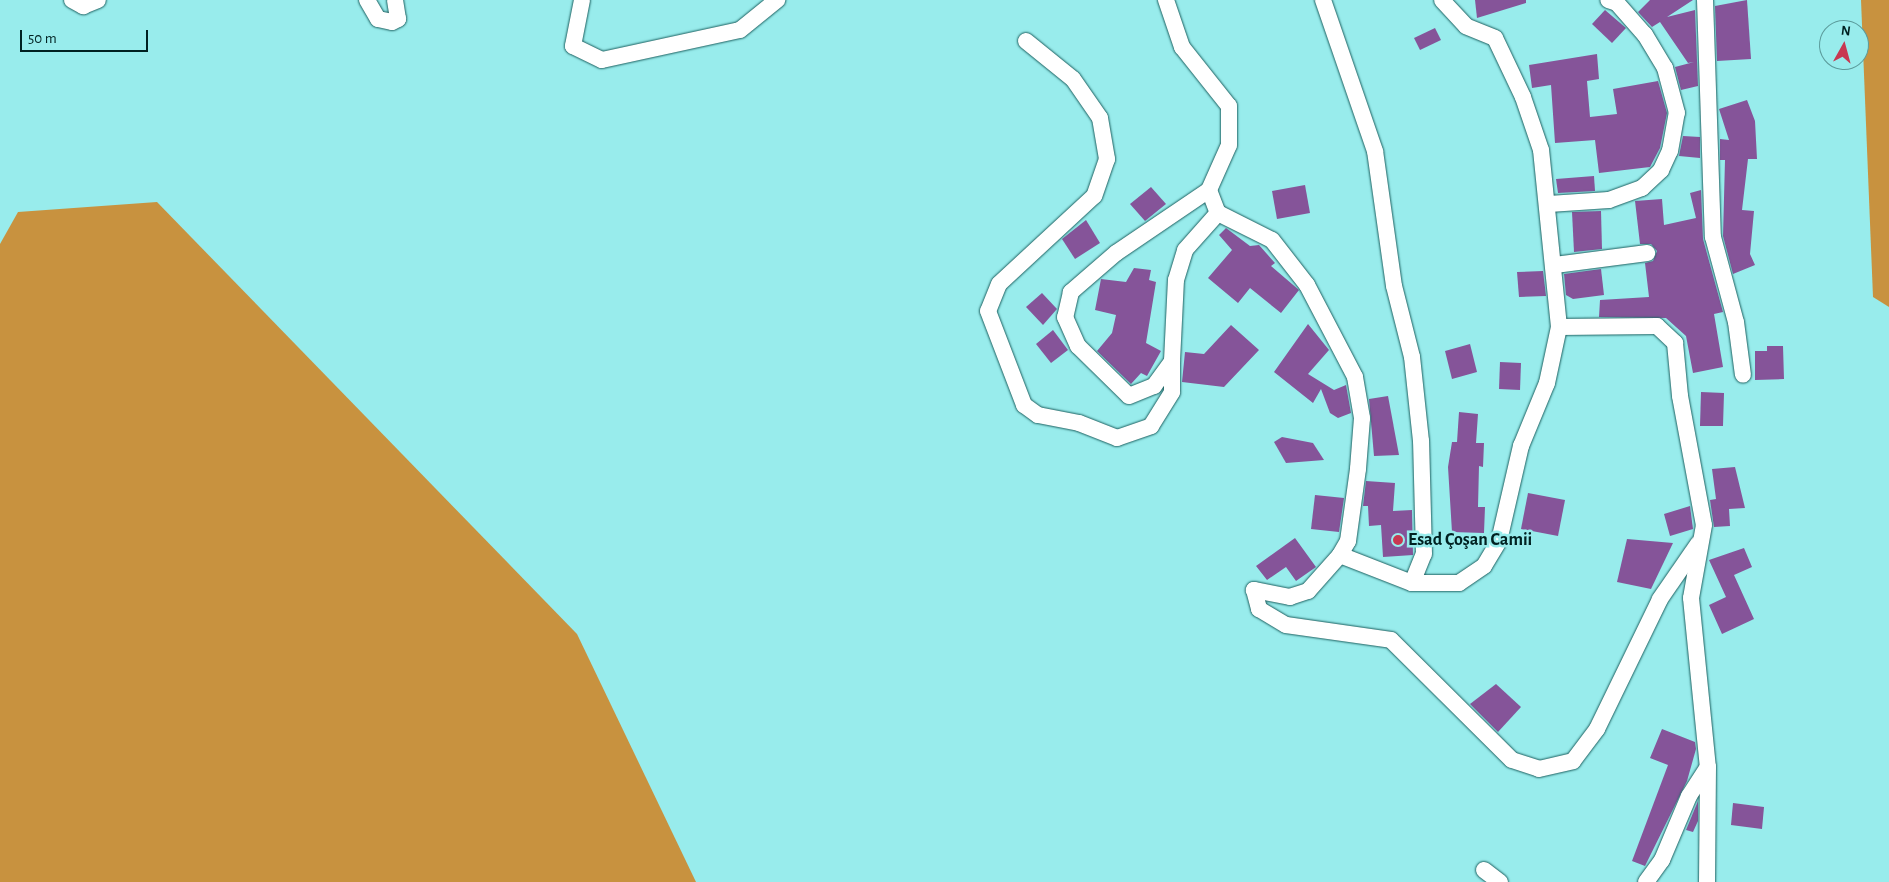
<!DOCTYPE html>
<html>
<head>
<meta charset="utf-8">
<style>
	body { margin:0 }
	#map { position:relative; width:1889px; height:882px; overflow:hidden; background:#98ecec; font-family:"Alegreya Sans",sans-serif }
	div>[style] { position:absolute }
	.forest>* { inset:0; background:#c8923f }
	.building>* { inset:0; background:#855499 }
	.roads { filter:drop-shadow(0 0 1px #1d6060) drop-shadow(0 0 1px #1d6060) }
	.street>* { height:16px; margin:-8px; padding:0 8px; transform-origin:8px; border-radius:8px; background:#fff }
	.dots>* { width:14px; height:14px; translate:-50% -50%; box-sizing:border-box; border:2px solid #98ecec; border-radius:50% }
	span { translate:-50% -50%; white-space:nowrap; text-align:center; line-height:1.15; -webkit-text-stroke:5px #98ecec; paint-order:stroke }
	.poi-label { font-size:18px; color:#002121; font-weight:700 }
	.left { translate:0 -50%; text-align:left }
	.north { position:absolute; left:1819px; top:20px; width:50px; height:50px; box-sizing:border-box; background:#98ecec; border:1px solid #5b9b9b; border-radius:50%; rotate:7deg; font-size:14px; font-weight:700; line-height:20px; text-align:center; color:#002121 }
	.north::after { content:''; display:block; margin:auto; width:18px; height:22px; background:#c83851; clip-path:polygon(50% 0,100% 100%,50% 72%,0 100%) }
	.scale { position:absolute; left:20px; top:30px; width:128px; height:22px; box-sizing:border-box; border:2px solid #002121; border-top:0; padding-left:6px; font-size:15px; line-height:18px; white-space:nowrap; color:#002121; -webkit-text-stroke:4px #98ecec; paint-order:stroke }
</style>
</head>
<body>
<div id="map">
	<div class="forest">
		<div style="clip-path:polygon(1861px 0,1889px 0,1889px 307px,1873px 297px)"></div>
		<div style="clip-path:polygon(157px 202px,577px 634px,696px 882px,0 882px,0 244px,18px 212px)"></div>
	</div>
	<div class="building">
		<div style="clip-path:polygon(1475px 0,1526px 0,1526px 3px,1477px 18px)"></div>
		<div style="clip-path:polygon(1650px 0,1693px 0,1667px 17px,1695px 10px,1698px 86px,1681px 90px,1675px 67px,1694px 62px,1688px 63px,1660px 22px,1652px 27px,1638px 12px)"></div>
		<div style="clip-path:polygon(1747px 0,1751px 59px,1717px 61px,1715px 6px)"></div>
		<div style="clip-path:polygon(1605px 10px,1626px 28px,1612px 43px,1592px 24px)"></div>
		<div style="clip-path:polygon(1435px 28px,1441px 40px,1420px 50px,1414px 38px)"></div>
		<div style="clip-path:polygon(1597px 54px,1599px 79px,1587px 81px,1590px 117px,1617px 114px,1613px 89px,1658px 81px,1667px 113px,1660px 148px,1650px 167px,1599px 173px,1595px 140px,1555px 143px,1551px 85px,1532px 88px,1529px 65px)"></div>
		<div style="clip-path:polygon(1747px 100px,1755px 121px,1757px 159px,1748px 159px,1742px 210px,1754px 211px,1750px 254px,1755px 265px,1733px 274px,1723px 236px,1725px 160px,1720px 160px,1720px 139px,1729px 140px,1719px 109px)"></div>
		<div style="clip-path:polygon(1683px 136px,1700px 137px,1700px 158px,1679px 156px)"></div>
		<div style="clip-path:polygon(1594px 176px,1595px 191px,1558px 193px,1556px 179px)"></div>
		<div style="clip-path:polygon(1305px 185px,1310px 213px,1277px 219px,1272px 191px)"></div>
		<div style="clip-path:polygon(1151px 187px,1166px 204px,1145px 221px,1130px 204px)"></div>
		<div style="clip-path:polygon(1701px 190px,1703px 239px,1723px 312px,1714px 314px,1723px 367px,1693px 373px,1686px 336px,1666px 318px,1599px 317px,1600px 300px,1649px 297px,1645px 263px,1653px 261px,1657px 251px,1651px 244px,1640px 244px,1635px 201px,1662px 199px,1664px 225px,1696px 218px,1690px 193px)"></div>
		<div style="clip-path:polygon(1601px 211px,1602px 249px,1574px 252px,1572px 212px)"></div>
		<div style="clip-path:polygon(1086px 220px,1100px 243px,1075px 259px,1062px 239px)"></div>
		<div style="clip-path:polygon(1226px 228px,1250px 246px,1259px 245px,1275px 263px,1271px 266px,1299px 290px,1281px 313px,1250px 288px,1238px 303px,1208px 278px,1232px 250px,1219px 235px)"></div>
		<div style="clip-path:polygon(1134px 268px,1151px 270px,1149px 280px,1156px 282px,1146px 343px,1161px 351px,1147px 376px,1141px 373px,1131px 384px,1097px 351px,1112px 333px,1116px 315px,1095px 310px,1101px 279px,1126px 282px)"></div>
		<div style="clip-path:polygon(1601px 269px,1604px 295px,1573px 299px,1566px 295px,1564px 274px)"></div>
		<div style="clip-path:polygon(1543px 271px,1546px 296px,1519px 297px,1517px 272px)"></div>
		<div style="clip-path:polygon(1042px 293px,1057px 309px,1043px 325px,1026px 307px)"></div>
		<div style="clip-path:polygon(1308px 324px,1329px 350px,1308px 374px,1334px 390px,1346px 385px,1351px 413px,1338px 418px,1330px 413px,1321px 389px,1313px 403px,1274px 372px)"></div>
		<div style="clip-path:polygon(1231px 325px,1259px 350px,1224px 387px,1182px 382px,1185px 352px,1204px 354px)"></div>
		<div style="clip-path:polygon(1053px 330px,1068px 350px,1051px 363px,1036px 344px)"></div>
		<div style="clip-path:polygon(1470px 344px,1477px 372px,1452px 379px,1445px 351px)"></div>
		<div style="clip-path:polygon(1767px 346px,1783px 346px,1784px 379px,1755px 380px,1755px 351px,1767px 351px)"></div>
		<div style="clip-path:polygon(1500px 362px,1521px 363px,1520px 390px,1499px 389px)"></div>
		<div style="clip-path:polygon(1701px 392px,1724px 393px,1723px 426px,1700px 426px)"></div>
		<div style="clip-path:polygon(1388px 396px,1399px 455px,1374px 456px,1369px 399px)"></div>
		<div style="clip-path:polygon(1459px 412px,1478px 414px,1476px 443px,1484px 443px,1483px 467px,1479px 466px,1478px 507px,1485px 507px,1484px 533px,1452px 532px,1448px 467px,1452px 442px,1457px 442px)"></div>
		<div style="clip-path:polygon(1282px 437px,1313px 443px,1324px 460px,1286px 463px,1274px 442px)"></div>
		<div style="clip-path:polygon(1735px 467px,1745px 508px,1729px 509px,1730px 526px,1714px 527px,1710px 500px,1716px 499px,1712px 469px)"></div>
		<div style="clip-path:polygon(1366px 481px,1395px 483px,1393px 511px,1412px 510px,1413px 555px,1383px 557px,1381px 525px,1369px 526px,1368px 506px,1363px 506px)"></div>
		<div style="clip-path:polygon(1528px 493px,1565px 500px,1558px 536px,1521px 529px)"></div>
		<div style="clip-path:polygon(1315px 495px,1344px 498px,1339px 532px,1311px 529px)"></div>
		<div style="clip-path:polygon(1690px 506px,1693px 529px,1670px 536px,1664px 514px)"></div>
		<div style="clip-path:polygon(1295px 538px,1316px 567px,1296px 581px,1286px 567px,1267px 580px,1256px 566px)"></div>
		<div style="clip-path:polygon(1627px 539px,1673px 543px,1651px 589px,1617px 582px)"></div>
		<div style="clip-path:polygon(1744px 548px,1752px 567px,1734px 575px,1754px 619px,1722px 634px,1709px 605px,1726px 597px,1709px 560px)"></div>
		<div style="clip-path:polygon(1496px 684px,1521px 707px,1498px 732px,1470px 704px)"></div>
		<div style="clip-path:polygon(1662px 729px,1695px 742px,1696px 749px,1687px 781px,1645px 866px,1632px 861px,1668px 765px,1650px 758px)"></div>
		<div style="clip-path:polygon(1698px 801px,1698px 821px,1693px 832px,1686px 830px)"></div>
		<div style="clip-path:polygon(1733px 803px,1764px 807px,1762px 829px,1731px 825px)"></div>
	</div>
	<div class="roads">
		<div class="street">
			<div style="left:72px;top:0;width:13px;rotate:29deg"></div>
			<div style="left:83px;top:6px;width:16px;rotate:-22deg"></div>
			<div style="left:367px;top:0;width:22px;rotate:60deg"></div>
			<div style="left:378px;top:19px;width:14px;rotate:12deg"></div>
			<div style="left:392px;top:22px;width:7px;rotate:-27deg"></div>
			<div style="left:398px;top:19px;width:19px;rotate:-99deg"></div>
			<div style="left:582px;top:0;width:47px;rotate:101.1deg"></div>
			<div style="left:573px;top:46px;width:32px;rotate:26deg"></div>
			<div style="left:602px;top:60px;width:141px;rotate:-12.3deg"></div>
			<div style="left:740px;top:30px;width:48px;rotate:-39deg"></div>
			<div style="left:1166px;top:0;width:50px;rotate:71.2deg"></div>
			<div style="left:1182px;top:47px;width:75px;rotate:51.5deg"></div>
			<div style="left:1229px;top:106px;width:39px;rotate:90deg"></div>
			<div style="left:1229px;top:145px;width:49px;rotate:114deg"></div>
			<div style="left:1209px;top:190px;width:25px;rotate:69deg"></div>
			<div style="left:1218px;top:213px;width:60px;rotate:26.6deg"></div>
			<div style="left:1272px;top:240px;width:57px;rotate:52.1deg"></div>
			<div style="left:1307px;top:285px;width:104px;rotate:62.4deg"></div>
			<div style="left:1355px;top:377px;width:42px;rotate:80.3deg"></div>
			<div style="left:1362px;top:418px;width:51px;rotate:94.5deg"></div>
			<div style="left:1358px;top:469px;width:73px;rotate:97.9deg"></div>
			<div style="left:1348px;top:541px;width:16px;rotate:120deg"></div>
			<div style="left:1340px;top:555px;width:77px;rotate:21.3deg"></div>
			<div style="left:1412px;top:583px;width:31px;rotate:-68deg"></div>
			<div style="left:1424px;top:554px;width:113px;rotate:-91.5deg"></div>
			<div style="left:1421px;top:441px;width:84px;rotate:-96.1deg"></div>
			<div style="left:1412px;top:357px;width:73px;rotate:-104.2deg"></div>
			<div style="left:1394px;top:286px;width:136px;rotate:-98deg"></div>
			<div style="left:1375px;top:151px;width:160px;rotate:-109deg"></div>
			<div style="left:1705px;top:0;width:237px;rotate:88.1deg"></div>
			<div style="left:1713px;top:237px;width:88px;rotate:74.9deg"></div>
			<div style="left:1736px;top:322px;width:53px;rotate:82.5deg"></div>
			<div style="left:1026px;top:41px;width:60px;rotate:39deg"></div>
			<div style="left:1073px;top:79px;width:47px;rotate:55.3deg"></div>
			<div style="left:1100px;top:118px;width:42px;rotate:80.3deg"></div>
			<div style="left:1107px;top:159px;width:39px;rotate:109deg"></div>
			<div style="left:1094px;top:196px;width:129px;rotate:137.2deg"></div>
			<div style="left:999px;top:284px;width:29px;rotate:112deg"></div>
			<div style="left:988px;top:311px;width:101px;rotate:69deg"></div>
			<div style="left:1024px;top:405px;width:17px;rotate:36deg"></div>
			<div style="left:1038px;top:415px;width:42px;rotate:11deg"></div>
			<div style="left:1079px;top:423px;width:41px;rotate:21.5deg"></div>
			<div style="left:1117px;top:438px;width:36px;rotate:-19deg"></div>
			<div style="left:1151px;top:426px;width:40px;rotate:-58deg"></div>
			<div style="left:1172px;top:392px;width:31px;rotate:-90deg"></div>
			<div style="left:1209px;top:190px;width:112px;rotate:145.9deg"></div>
			<div style="left:1116px;top:253px;width:60px;rotate:139.1deg"></div>
			<div style="left:1071px;top:292px;width:26px;rotate:103deg"></div>
			<div style="left:1065px;top:317px;width:32px;rotate:66deg"></div>
			<div style="left:1078px;top:346px;width:71px;rotate:44.4deg"></div>
			<div style="left:1129px;top:396px;width:27px;rotate:-22deg"></div>
			<div style="left:1154px;top:386px;width:31px;rotate:-54deg"></div>
			<div style="left:1172px;top:361px;width:81px;rotate:-87.2deg"></div>
			<div style="left:1176px;top:280px;width:31px;rotate:-73deg"></div>
			<div style="left:1185px;top:250px;width:50px;rotate:-48.3deg"></div>
			<div style="left:1549px;top:204px;width:60px;rotate:-3.8deg"></div>
			<div style="left:1609px;top:200px;width:35px;rotate:-20deg"></div>
			<div style="left:1642px;top:188px;width:26px;rotate:-43deg"></div>
			<div style="left:1661px;top:170px;width:21px;rotate:-65deg"></div>
			<div style="left:1670px;top:151px;width:39px;rotate:-80deg"></div>
			<div style="left:1677px;top:113px;width:47px;rotate:-104.9deg"></div>
			<div style="left:1665px;top:68px;width:39px;rotate:-121deg"></div>
			<div style="left:1645px;top:35px;width:43px;rotate:-131.2deg"></div>
			<div style="left:1617px;top:3px;width:9px;rotate:-162deg"></div>
			<div style="left:1555px;top:265px;width:93px;rotate:-7.4deg"></div>
			<div style="left:1559px;top:327px;width:98px;rotate:-0.6deg"></div>
			<div style="left:1657px;top:326px;width:25px;rotate:43deg"></div>
			<div style="left:1675px;top:343px;width:53px;rotate:84.6deg"></div>
			<div style="left:1680px;top:396px;width:131px;rotate:79.5deg"></div>
			<div style="left:1704px;top:525px;width:74px;rotate:100.1deg"></div>
			<div style="left:1691px;top:598px;width:170px;rotate:84.3deg"></div>
			<div style="left:1708px;top:767px;width:115px;rotate:90.5deg"></div>
			<div style="left:1340px;top:555px;width:48px;rotate:131.6deg"></div>
			<div style="left:1308px;top:591px;width:19px;rotate:162deg"></div>
			<div style="left:1290px;top:597px;width:37px;rotate:-169deg"></div>
			<div style="left:1254px;top:590px;width:20px;rotate:75deg"></div>
			<div style="left:1259px;top:609px;width:31px;rotate:31deg"></div>
			<div style="left:1286px;top:625px;width:106px;rotate:8.1deg"></div>
			<div style="left:1391px;top:640px;width:170px;rotate:44.8deg"></div>
			<div style="left:1512px;top:760px;width:28px;rotate:18deg"></div>
			<div style="left:1539px;top:769px;width:35px;rotate:-13deg"></div>
			<div style="left:1573px;top:761px;width:40px;rotate:-53deg"></div>
			<div style="left:1597px;top:729px;width:144px;rotate:-64.1deg"></div>
			<div style="left:1660px;top:599px;width:67px;rotate:-55.4deg"></div>
			<div style="left:1412px;top:583px;width:47px"></div>
			<div style="left:1459px;top:583px;width:30px;rotate:-34deg"></div>
			<div style="left:1484px;top:566px;width:29px;rotate:-59deg"></div>
			<div style="left:1499px;top:541px;width:98px;rotate:-77deg"></div>
			<div style="left:1521px;top:446px;width:68px;rotate:-67.6deg"></div>
			<div style="left:1547px;top:383px;width:57px;rotate:-77.9deg"></div>
			<div style="left:1559px;top:327px;width:178px;rotate:-95.8deg"></div>
			<div style="left:1541px;top:150px;width:56px;rotate:-108.8deg"></div>
			<div style="left:1523px;top:97px;width:65px;rotate:-115.4deg"></div>
			<div style="left:1495px;top:38px;width:31px;rotate:-158deg"></div>
			<div style="left:1466px;top:26px;width:35px;rotate:-133deg"></div>
			<div style="left:1484px;top:870px;width:20px;rotate:37deg"></div>
			<div style="left:1646px;top:882px;width:27px;rotate:-54deg"></div>
			<div style="left:1662px;top:860px;width:69px;rotate:-67.1deg"></div>
			<div style="left:1689px;top:796px;width:35px;rotate:-57deg"></div>
		</div>
	</div>
	<div class="dots">
		<div style="left:1398px;top:540px;background:#c83851"></div>
	</div>
	<div class="poi-label">
		<span class="left" style="left:1408px;top:540px">Esad Çoşan Camii</span>
	</div>
	<div class="north">N</div>
	<div class="scale">50 m</div>
</div>
</body>
</html>
